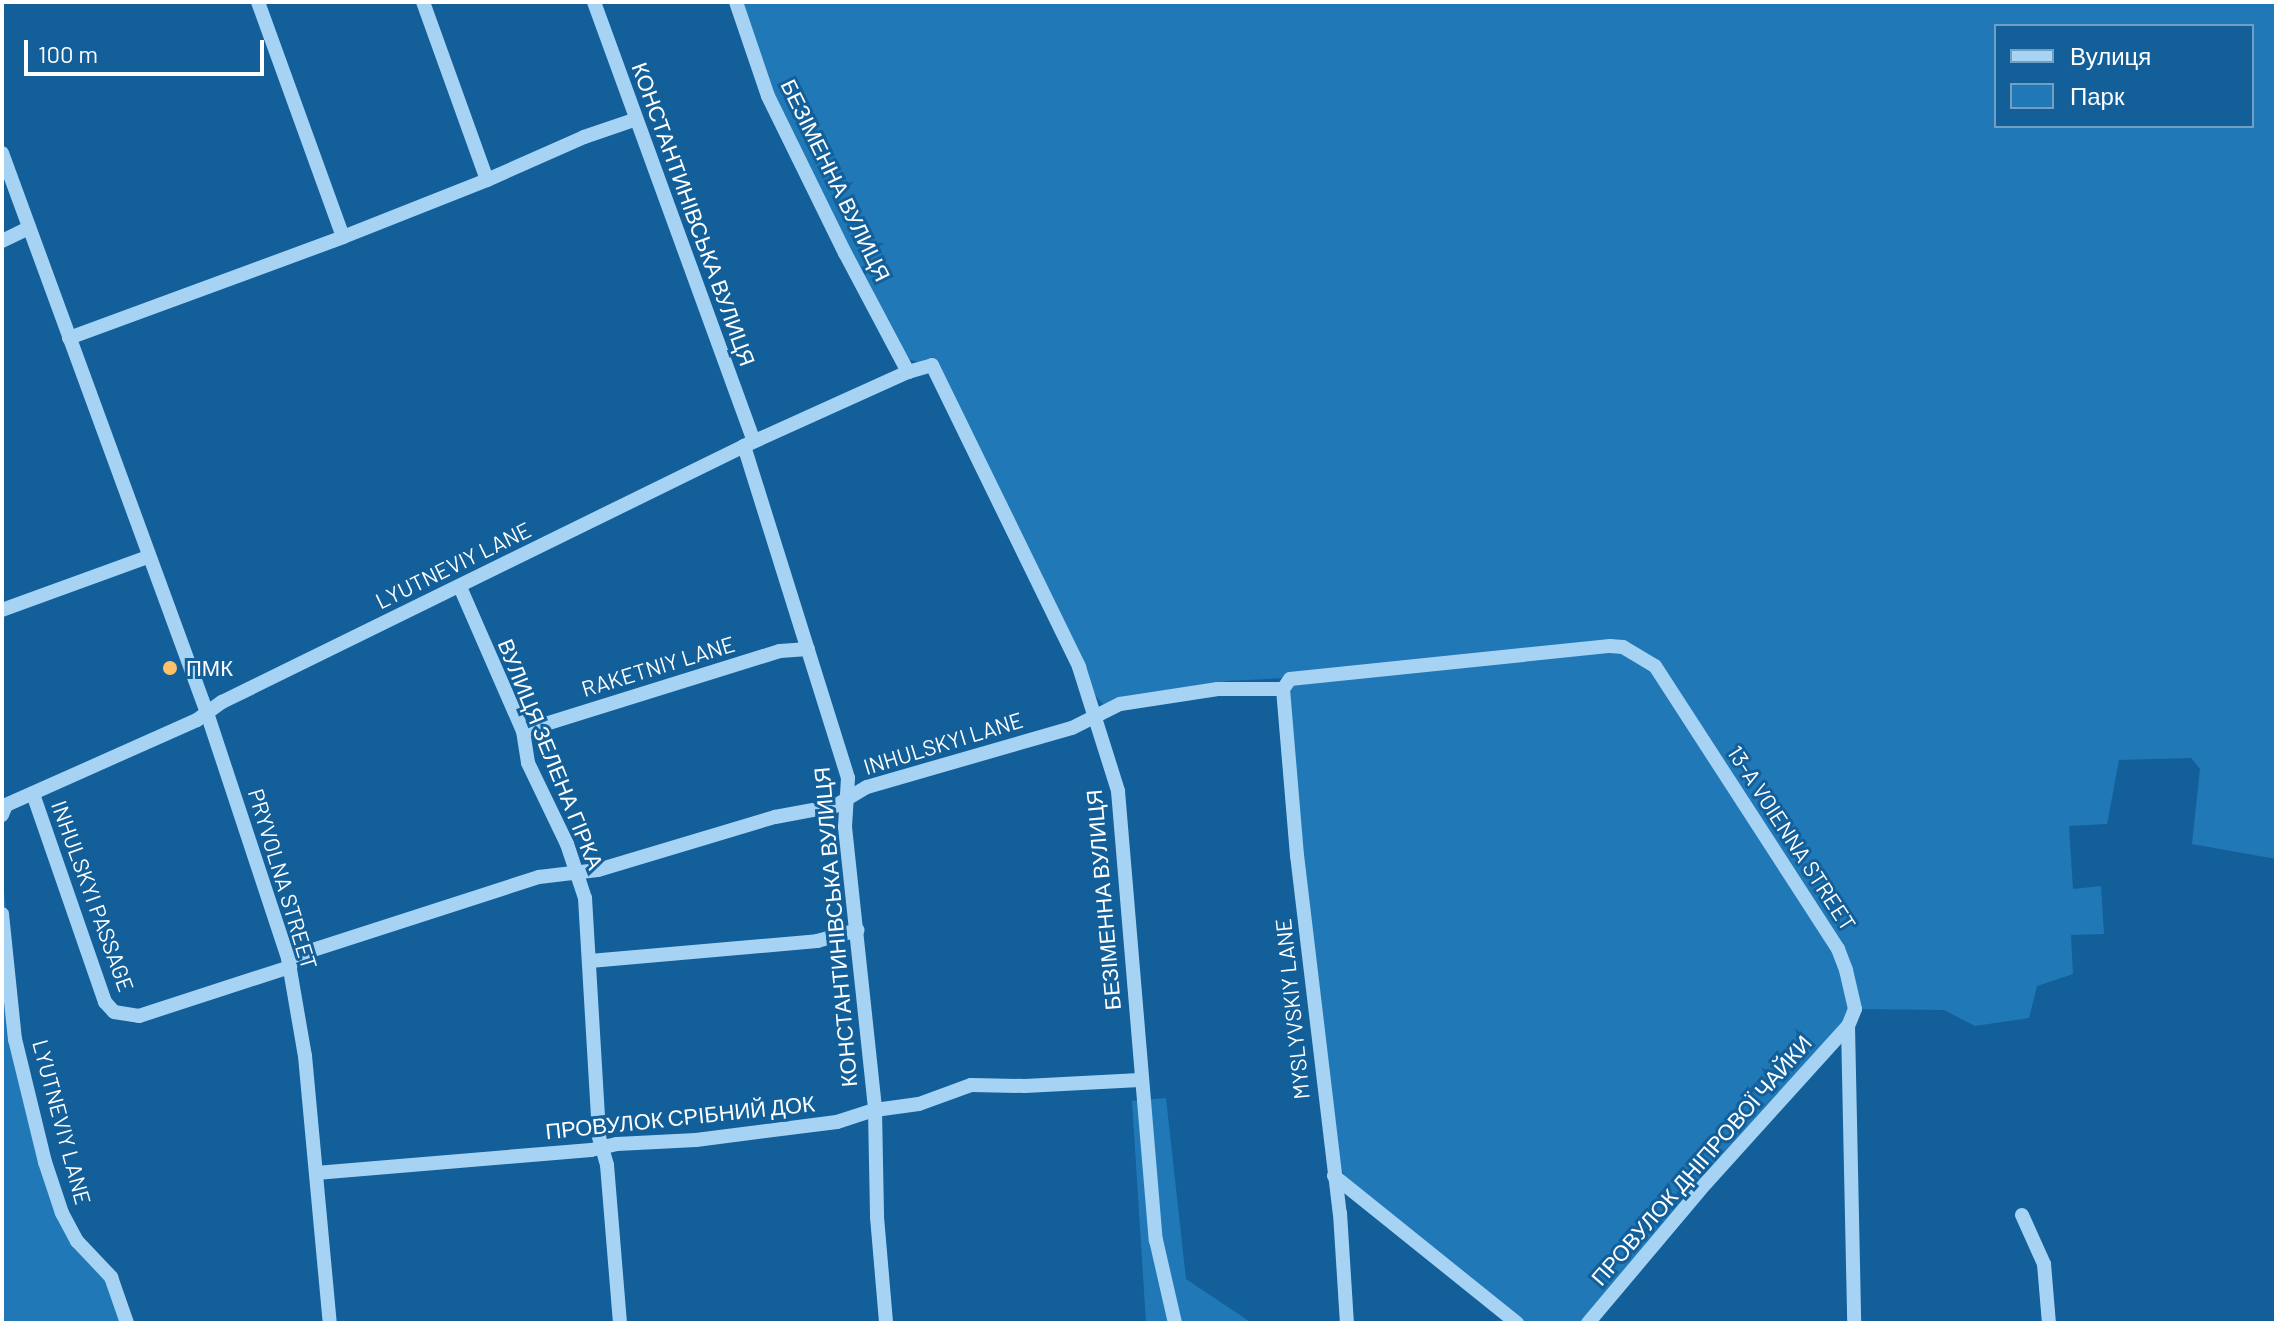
<!DOCTYPE html>
<html>
<head>
<meta charset="utf-8">
<style>
	body { margin:0 }
	#map { position:relative; width:2278px; height:1325px; overflow:hidden; background:#125f9a; font-family:Barlow,sans-serif }
	div>[style] { position:absolute }
	.green>* { inset:0; background:#2178b7 }
	.minor>* { height:14px; margin:-7px; padding:0 7px; transform-origin:7px; border-radius:7px; background:#a6d3f4 }
	.dots>* { width:22px; height:22px; translate:-50% -50%; box-sizing:border-box; border:4px solid #125f9a; border-radius:50% }
	span { translate:-50% -50%; white-space:nowrap; text-align:center; line-height:1.15; -webkit-text-stroke:6px #125f9a; paint-order:stroke }
	.street-label { font-size:22px; color:#fff }
	.poi-label { font-size:22px; color:#fff }
	.left { translate:0 -50%; text-align:left }
	.frame { position:absolute; inset:0; border:4px solid #fff; pointer-events:none }
	.legend { position:absolute; left:1994px; top:24px; width:260px; height:104px; box-sizing:border-box; background:#125f9a; border:2px solid #719fc2; margin:0; padding:10px 14px; list-style:none; font-size:24px; color:#fff }
	.legend li { display:flex; align-items:center; gap:16px; height:40px }
	.legend b { width:40px; border:2px solid #719fc2 }
	.scale { position:absolute; left:24px; top:40px; width:240px; height:36px; box-sizing:border-box; border:4px solid #fff; border-top:0; padding-left:10px; font-size:24px; line-height:28px; white-space:nowrap; color:#fff; -webkit-text-stroke:6px #125f9a; paint-order:stroke }
</style>
</head>
<body>
<div id="map">
	<div class="green">
		<div style="clip-path:polygon(evenodd,740px 2px,2276px 2px,2276px 859px,2192px 844px,2200px 769px,2191px 758px,2119px 760px,2107px 824px,2069px 826px,2073px 889px,2101px 886px,2104px 934px,2071px 935px,2073px 974px,2037px 986px,2029px 1018px,1975px 1026px,1944px 1010px,1855px 1009px,1581px 1323px,1522px 1323px,1350px 1185px,1337px 1162px,1284px 678px,1227px 681px,1103px 704px,1095px 695px,934px 357px,918px 362px,904px 358px,771px 95px,740px 2px,1996px 26px,2252px 26px,2252px 126px,1996px 126px,1996px 26px)"></div>
		<div style="clip-path:polygon(2px 872px,20px 1039px,63px 1207px,131px 1323px,2px 1323px)"></div>
		<div style="clip-path:polygon(1166px 1098px,1186px 1279px,1252px 1323px,1146px 1323px,1132px 1101px)"></div>
	</div>
	<div class="minor">
		<div style="left:258px;top:2px;width:250px;rotate:70.1deg"></div>
		<div style="left:423px;top:2px;width:189px;rotate:70.2deg"></div>
		<div style="left:594px;top:2px;width:467px;rotate:70deg"></div>
		<div style="left:736px;top:2px;width:99px;rotate:71.2deg"></div>
		<div style="left:768px;top:96px;width:175px;rotate:63.9deg"></div>
		<div style="left:845px;top:253px;width:135px;rotate:62.1deg"></div>
		<div style="left:2px;top:153px;width:596px;rotate:69.89deg"></div>
		<div style="left:207px;top:713px;width:258px;rotate:71.7deg"></div>
		<div style="left:288px;top:958px;width:99px;rotate:80.2deg"></div>
		<div style="left:305px;top:1056px;width:268px;rotate:84.7deg"></div>
		<div style="left:2px;top:241px;width:30px;rotate:-26deg"></div>
		<div style="left:69px;top:338px;width:292px;rotate:-20.2deg"></div>
		<div style="left:343px;top:237px;width:155px;rotate:-21.6deg"></div>
		<div style="left:487px;top:180px;width:106px;rotate:-23.9deg"></div>
		<div style="left:584px;top:137px;width:53px;rotate:-18.8deg"></div>
		<div style="left:744px;top:446px;width:348px;rotate:72.6deg"></div>
		<div style="left:848px;top:778px;width:49px;rotate:93.5deg"></div>
		<div style="left:845px;top:827px;width:285px;rotate:83.9deg"></div>
		<div style="left:875px;top:1110px;width:107px;rotate:88.9deg"></div>
		<div style="left:877px;top:1217px;width:106px;rotate:85.1deg"></div>
		<div style="left:460px;top:587px;width:157px;rotate:66.4deg"></div>
		<div style="left:523px;top:731px;width:32px;rotate:81deg"></div>
		<div style="left:528px;top:763px;width:90px;rotate:64.3deg"></div>
		<div style="left:567px;top:844px;width:57px;rotate:71.6deg"></div>
		<div style="left:585px;top:898px;width:239px;rotate:86.6deg"></div>
		<div style="left:599px;top:1137px;width:29px;rotate:74deg"></div>
		<div style="left:607px;top:1165px;width:159px;rotate:85.3deg"></div>
		<div style="left:2px;top:610px;width:155px;rotate:-20deg"></div>
		<div style="left:1283px;top:689px;width:12px;rotate:-55deg"></div>
		<div style="left:1290px;top:679px;width:322px;rotate:-5.9deg"></div>
		<div style="left:1610px;top:646px;width:13px;rotate:4deg"></div>
		<div style="left:1623px;top:647px;width:37px;rotate:31deg"></div>
		<div style="left:1655px;top:666px;width:337px;rotate:57.1deg"></div>
		<div style="left:1838px;top:949px;width:22px;rotate:69deg"></div>
		<div style="left:1846px;top:970px;width:40px;rotate:77deg"></div>
		<div style="left:1855px;top:1009px;width:18px;rotate:112deg"></div>
		<div style="left:1848px;top:1026px;width:297px;rotate:88.8deg"></div>
		<div style="left:1283px;top:689px;width:167px;rotate:85.2deg"></div>
		<div style="left:1297px;top:855px;width:361px;rotate:83.2deg"></div>
		<div style="left:1340px;top:1213px;width:110px;rotate:86.4deg"></div>
		<div style="left:523px;top:731px;width:269px;rotate:-17.3deg"></div>
		<div style="left:780px;top:651px;width:28px;rotate:-4deg"></div>
		<div style="left:33px;top:794px;width:220px;rotate:70.9deg"></div>
		<div style="left:105px;top:1002px;width:13px;rotate:48deg"></div>
		<div style="left:114px;top:1012px;width:25px;rotate:9deg"></div>
		<div style="left:139px;top:1016px;width:159px;rotate:-18deg"></div>
		<div style="left:2px;top:815px;width:11px;rotate:-68deg"></div>
		<div style="left:6px;top:805px;width:209px;rotate:-24deg"></div>
		<div style="left:197px;top:720px;width:31px;rotate:-36deg"></div>
		<div style="left:222px;top:702px;width:581px;rotate:-26.12deg"></div>
		<div style="left:744px;top:446px;width:180px;rotate:-24.3deg"></div>
		<div style="left:908px;top:372px;width:25px;rotate:-16deg"></div>
		<div style="left:932px;top:365px;width:336px;rotate:64deg"></div>
		<div style="left:1079px;top:667px;width:130px;rotate:72.5deg"></div>
		<div style="left:1118px;top:791px;width:451px;rotate:85.2deg"></div>
		<div style="left:1156px;top:1240px;width:85px;rotate:77.1deg"></div>
		<div style="left:2px;top:914px;width:126px;rotate:84.1deg"></div>
		<div style="left:15px;top:1039px;width:127px;rotate:76.3deg"></div>
		<div style="left:45px;top:1162px;width:54px;rotate:71.6deg"></div>
		<div style="left:62px;top:1213px;width:32px;rotate:62deg"></div>
		<div style="left:77px;top:1241px;width:50px;rotate:46.6deg"></div>
		<div style="left:111px;top:1277px;width:49px;rotate:70.8deg"></div>
		<div style="left:288px;top:958px;width:264px;rotate:-17.9deg"></div>
		<div style="left:539px;top:877px;width:59px;rotate:-6.8deg"></div>
		<div style="left:598px;top:870px;width:185px;rotate:-16.7deg"></div>
		<div style="left:775px;top:817px;width:61px;rotate:-10.4deg"></div>
		<div style="left:835px;top:806px;width:37px;rotate:-31deg"></div>
		<div style="left:867px;top:787px;width:213px;rotate:-16.1deg"></div>
		<div style="left:1072px;top:728px;width:54px;rotate:-26.6deg"></div>
		<div style="left:1120px;top:704px;width:99px;rotate:-8.7deg"></div>
		<div style="left:1218px;top:689px;width:65px"></div>
		<div style="left:590px;top:961px;width:228px;rotate:-5deg"></div>
		<div style="left:817px;top:941px;width:42px;rotate:-15deg"></div>
		<div style="left:316px;top:1173px;width:276px;rotate:-4.8deg"></div>
		<div style="left:591px;top:1150px;width:27px;rotate:-13deg"></div>
		<div style="left:617px;top:1144px;width:79px;rotate:-2.9deg"></div>
		<div style="left:696px;top:1140px;width:142px;rotate:-7.3deg"></div>
		<div style="left:837px;top:1122px;width:40px;rotate:-18deg"></div>
		<div style="left:875px;top:1110px;width:44px;rotate:-7.8deg"></div>
		<div style="left:919px;top:1104px;width:55px;rotate:-20.1deg"></div>
		<div style="left:971px;top:1085px;width:54px;rotate:1.1deg"></div>
		<div style="left:1025px;top:1086px;width:115px;rotate:-3deg"></div>
		<div style="left:1334px;top:1176px;width:235px;rotate:38.8deg"></div>
		<div style="left:2022px;top:1215px;width:54px;rotate:65.8deg"></div>
		<div style="left:2044px;top:1264px;width:59px;rotate:85.2deg"></div>
		<div style="left:1588px;top:1323px;width:183px;rotate:-49.9deg"></div>
		<div style="left:1706px;top:1183px;width:212px;rotate:-47.9deg"></div>
	</div>
	<div class="dots">
		<div style="left:170px;top:668px;background:#ffc068"></div>
	</div>
	<div class="street-label">
		<span style="left:836px;top:180px;rotate:64deg">БЕЗІМЕННА ВУЛИЦЯ</span>
		<span style="left:694px;top:214px;rotate:70deg">КОНСТАНТИНІВСЬКА ВУЛИЦЯ</span>
		<span style="left:453px;top:565px;rotate:-26deg">LYUTNEVIY LANE</span>
		<span style="left:658px;top:666px;rotate:-17deg">RAKETNIY LANE</span>
		<span style="left:943px;top:743px;rotate:-17deg">INHULSKYI LANE</span>
		<span style="left:551px;top:754px;rotate:68deg">ВУЛИЦЯ ЗЕЛЕНА ГІРКА</span>
		<span style="left:1792px;top:838px;rotate:57deg">13-A VOIENNA STREET</span>
		<span style="left:283px;top:879px;rotate:73deg">PRYVOLNA STREET</span>
		<span style="left:93px;top:896px;rotate:70deg">INHULSKYI PASSAGE</span>
		<span style="left:1103px;top:900px;rotate:-95deg">БЕЗІМЕННА ВУЛИЦЯ</span>
		<span style="left:835px;top:927px;rotate:-95deg">КОНСТАНТИНІВСЬКА ВУЛИЦЯ</span>
		<span style="left:1292px;top:1009px;rotate:-96deg">MYSLYVSKIY LANE</span>
		<span style="left:680px;top:1117px;rotate:-6deg">ПРОВУЛОК СРІБНИЙ ДОК</span>
		<span style="left:62px;top:1122px;rotate:75deg">LYUTNEVIY LANE</span>
		<span style="left:1701px;top:1160px;rotate:-49deg">ПРОВУЛОК ДНІПРОВОЇ ЧАЙКИ</span>
	</div>
	<div class="poi-label">
		<span class="left" style="left:186px;top:668px">ПМК</span>
	</div>
	<div class="frame"></div>
	<ul class="legend">
	<li><b style="height:10px;background:#a6d3f4"></b>Вулиця</li>
	<li><b style="height:22px;background:#2178b7"></b>Парк</li>
	</ul>
	<div class="scale">100 m</div>
</div>
</body>
</html>
